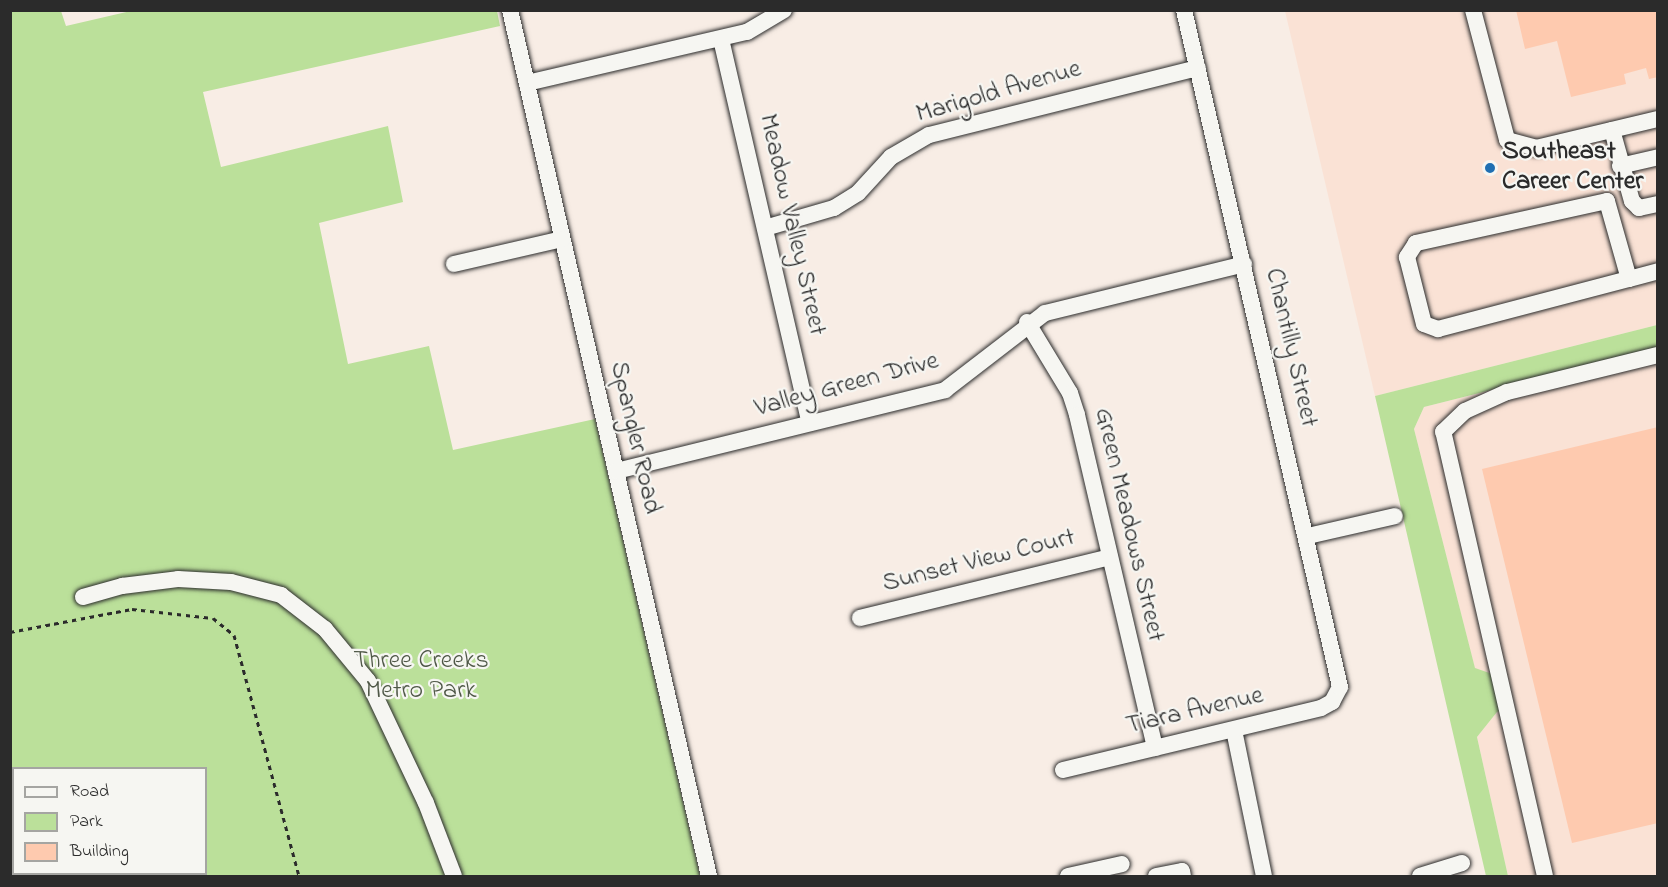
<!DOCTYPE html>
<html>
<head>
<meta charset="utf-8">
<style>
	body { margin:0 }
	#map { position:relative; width:1668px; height:887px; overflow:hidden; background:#f8ede5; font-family:"Indie Flower",sans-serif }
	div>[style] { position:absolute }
	.built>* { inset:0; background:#fae2d5 }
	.green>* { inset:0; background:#bbe09a }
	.building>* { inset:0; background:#fecaaf }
	.path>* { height:3px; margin-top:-1.5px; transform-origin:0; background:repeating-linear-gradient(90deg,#2b2b2b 0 4.5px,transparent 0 9px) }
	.roads { filter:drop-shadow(0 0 2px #2b2b2b) drop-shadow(0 0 2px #2b2b2b) }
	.minor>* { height:16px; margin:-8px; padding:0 8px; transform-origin:8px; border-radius:8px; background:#f6f6f2 }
	.dots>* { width:16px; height:16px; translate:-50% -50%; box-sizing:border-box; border:3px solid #f6f6f2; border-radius:50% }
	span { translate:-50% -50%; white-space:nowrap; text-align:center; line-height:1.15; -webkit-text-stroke:4.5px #f6f6f2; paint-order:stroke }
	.street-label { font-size:26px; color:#2b2b2b }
	.poi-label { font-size:26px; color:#2b2b2b; font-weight:700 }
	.left { translate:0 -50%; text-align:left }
	.park-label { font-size:26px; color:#4f5847 }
	.frame { position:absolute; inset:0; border:12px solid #2b2b2b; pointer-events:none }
	.legend { position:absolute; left:12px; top:767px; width:195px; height:108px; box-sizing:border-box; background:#f6f6f2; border:2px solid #a5a5a2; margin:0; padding:8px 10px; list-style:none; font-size:18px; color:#2b2b2b }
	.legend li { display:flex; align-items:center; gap:12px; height:30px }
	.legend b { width:30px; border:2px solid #a5a5a2 }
</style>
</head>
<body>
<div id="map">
	<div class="built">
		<div style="clip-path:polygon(1285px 11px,1657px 11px,1657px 325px,1375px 396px)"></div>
		<div style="clip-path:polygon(1657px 348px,1657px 876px,1508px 876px,1477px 737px,1497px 712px,1501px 677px,1475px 669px,1414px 429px,1424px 407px)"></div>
	</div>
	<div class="green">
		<div style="clip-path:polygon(evenodd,135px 10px,497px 11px,500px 26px,203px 92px,221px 167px,388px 126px,403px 202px,319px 223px,348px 364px,429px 346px,453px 450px,595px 419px,700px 876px,11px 876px,11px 11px,61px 11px,66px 26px,135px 10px,14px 768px,206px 768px,206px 874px,14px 874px,14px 768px)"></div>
		<div style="clip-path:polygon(1657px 325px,1657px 348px,1424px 407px,1414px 429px,1475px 668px,1501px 677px,1513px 703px,1497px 712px,1477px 737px,1508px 876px,1486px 876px,1375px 396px)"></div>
	</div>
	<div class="building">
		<div style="clip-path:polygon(1516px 10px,1658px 10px,1658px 77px,1649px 79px,1646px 68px,1624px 74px,1626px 84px,1571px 97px,1557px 41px,1525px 49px)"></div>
		<div style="clip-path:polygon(1658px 427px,1658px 823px,1572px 843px,1482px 469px)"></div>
	</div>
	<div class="path">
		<div style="left:10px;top:632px;width:124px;rotate:-10.7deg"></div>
		<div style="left:132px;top:609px;width:81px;rotate:6.3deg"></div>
		<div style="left:213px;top:618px;width:27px;rotate:39deg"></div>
		<div style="left:234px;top:635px;width:250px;rotate:74.9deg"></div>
	</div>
	<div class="roads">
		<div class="minor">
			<div style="left:510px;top:10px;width:889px;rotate:77.06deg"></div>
			<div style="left:1473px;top:10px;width:134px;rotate:75.3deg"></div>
			<div style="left:1507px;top:140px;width:30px;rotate:15deg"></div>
			<div style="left:1536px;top:148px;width:125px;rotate:-13.4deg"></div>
			<div style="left:721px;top:39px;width:394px;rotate:77deg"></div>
			<div style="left:527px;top:83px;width:226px;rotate:-13.1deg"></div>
			<div style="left:747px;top:32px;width:43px;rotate:-30.7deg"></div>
			<div style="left:1612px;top:130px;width:74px;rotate:74.3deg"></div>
			<div style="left:1632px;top:201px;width:10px;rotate:45deg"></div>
			<div style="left:1639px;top:208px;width:19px;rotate:-12deg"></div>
			<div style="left:1620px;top:166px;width:39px;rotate:-13deg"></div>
			<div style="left:765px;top:228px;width:72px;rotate:-16.2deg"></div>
			<div style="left:834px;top:208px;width:28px;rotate:-32deg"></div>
			<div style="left:858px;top:193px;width:49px;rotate:-47.5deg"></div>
			<div style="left:891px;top:157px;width:44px;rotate:-30.1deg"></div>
			<div style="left:929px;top:135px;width:277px;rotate:-14deg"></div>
			<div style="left:454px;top:264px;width:111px;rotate:-13deg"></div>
			<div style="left:1629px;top:279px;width:81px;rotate:-105.8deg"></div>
			<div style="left:1607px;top:201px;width:196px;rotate:167.6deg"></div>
			<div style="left:1416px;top:243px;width:17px;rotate:123deg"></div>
			<div style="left:1407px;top:257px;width:69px;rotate:75.8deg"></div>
			<div style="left:1424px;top:324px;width:15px;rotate:20deg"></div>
			<div style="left:1438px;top:329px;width:197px;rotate:-14.7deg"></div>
			<div style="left:1629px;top:279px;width:30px;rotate:-15deg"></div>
			<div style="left:1027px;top:322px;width:83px;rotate:58.8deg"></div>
			<div style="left:1070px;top:393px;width:23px;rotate:72deg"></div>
			<div style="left:1077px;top:415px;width:342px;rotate:76.8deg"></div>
			<div style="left:616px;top:471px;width:339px;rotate:-13.8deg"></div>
			<div style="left:945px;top:390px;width:126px;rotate:-37.6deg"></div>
			<div style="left:1045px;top:313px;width:205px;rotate:-13.8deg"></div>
			<div style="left:1308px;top:536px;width:89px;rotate:-12.9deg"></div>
			<div style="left:83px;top:597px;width:41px;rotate:-15.8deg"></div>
			<div style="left:122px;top:586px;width:56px;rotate:-7.1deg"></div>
			<div style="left:178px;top:579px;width:53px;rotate:3.2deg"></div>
			<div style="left:231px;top:582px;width:52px;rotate:14.6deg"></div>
			<div style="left:281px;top:595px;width:56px;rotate:37.7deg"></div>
			<div style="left:325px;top:629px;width:67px;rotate:50.4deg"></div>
			<div style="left:368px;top:681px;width:135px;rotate:64.6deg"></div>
			<div style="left:426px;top:803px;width:78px;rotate:69deg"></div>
			<div style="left:860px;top:618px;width:257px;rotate:-13.7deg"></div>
			<div style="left:1234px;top:730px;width:149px;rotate:78.4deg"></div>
			<div style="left:1063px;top:770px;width:265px;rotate:-13.5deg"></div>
			<div style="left:1321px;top:708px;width:13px;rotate:-29deg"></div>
			<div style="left:1332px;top:702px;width:17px;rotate:-62deg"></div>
			<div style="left:1340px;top:687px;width:695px;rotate:-102.98deg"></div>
			<div style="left:1068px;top:876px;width:55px;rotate:-12.5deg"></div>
			<div style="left:1156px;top:876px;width:26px;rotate:-11deg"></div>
			<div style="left:1182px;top:871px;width:5px;rotate:79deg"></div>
			<div style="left:1420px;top:876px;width:44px;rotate:-17.2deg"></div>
			<div style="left:1545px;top:876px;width:456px;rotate:-102.9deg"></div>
			<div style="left:1443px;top:432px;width:30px;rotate:-44deg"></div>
			<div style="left:1465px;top:411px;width:46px;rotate:-24.3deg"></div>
			<div style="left:1507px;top:392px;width:155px;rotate:-13.8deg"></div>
		</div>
	</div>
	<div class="dots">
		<div style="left:1490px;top:168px;background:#1f6fb2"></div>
	</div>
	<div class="street-label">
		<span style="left:999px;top:93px;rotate:-16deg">Marigold Avenue</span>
		<span style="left:791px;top:225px;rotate:77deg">Meadow Valley Street</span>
		<span style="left:1290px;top:348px;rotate:77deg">Chantilly Street</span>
		<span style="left:847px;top:386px;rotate:-15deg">Valley Green Drive</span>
		<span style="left:634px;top:438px;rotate:77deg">Spangler Road</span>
		<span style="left:1128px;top:525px;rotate:77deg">Green Meadows Street</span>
		<span style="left:979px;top:562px;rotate:-14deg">Sunset View Court</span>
		<span style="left:1195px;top:712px;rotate:-13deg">Tiara Avenue</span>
	</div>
	<div class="poi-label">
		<span class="left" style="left:1502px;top:168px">Southeast<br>Career Center</span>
	</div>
	<div class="park-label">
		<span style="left:421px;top:677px">Three Creeks<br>Metro Park</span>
	</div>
	<div class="frame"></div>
	<ul class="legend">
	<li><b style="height:8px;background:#f6f6f2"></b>Road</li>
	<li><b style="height:16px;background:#bbe09a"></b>Park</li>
	<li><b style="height:16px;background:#fecaaf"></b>Building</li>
	</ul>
</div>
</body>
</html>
